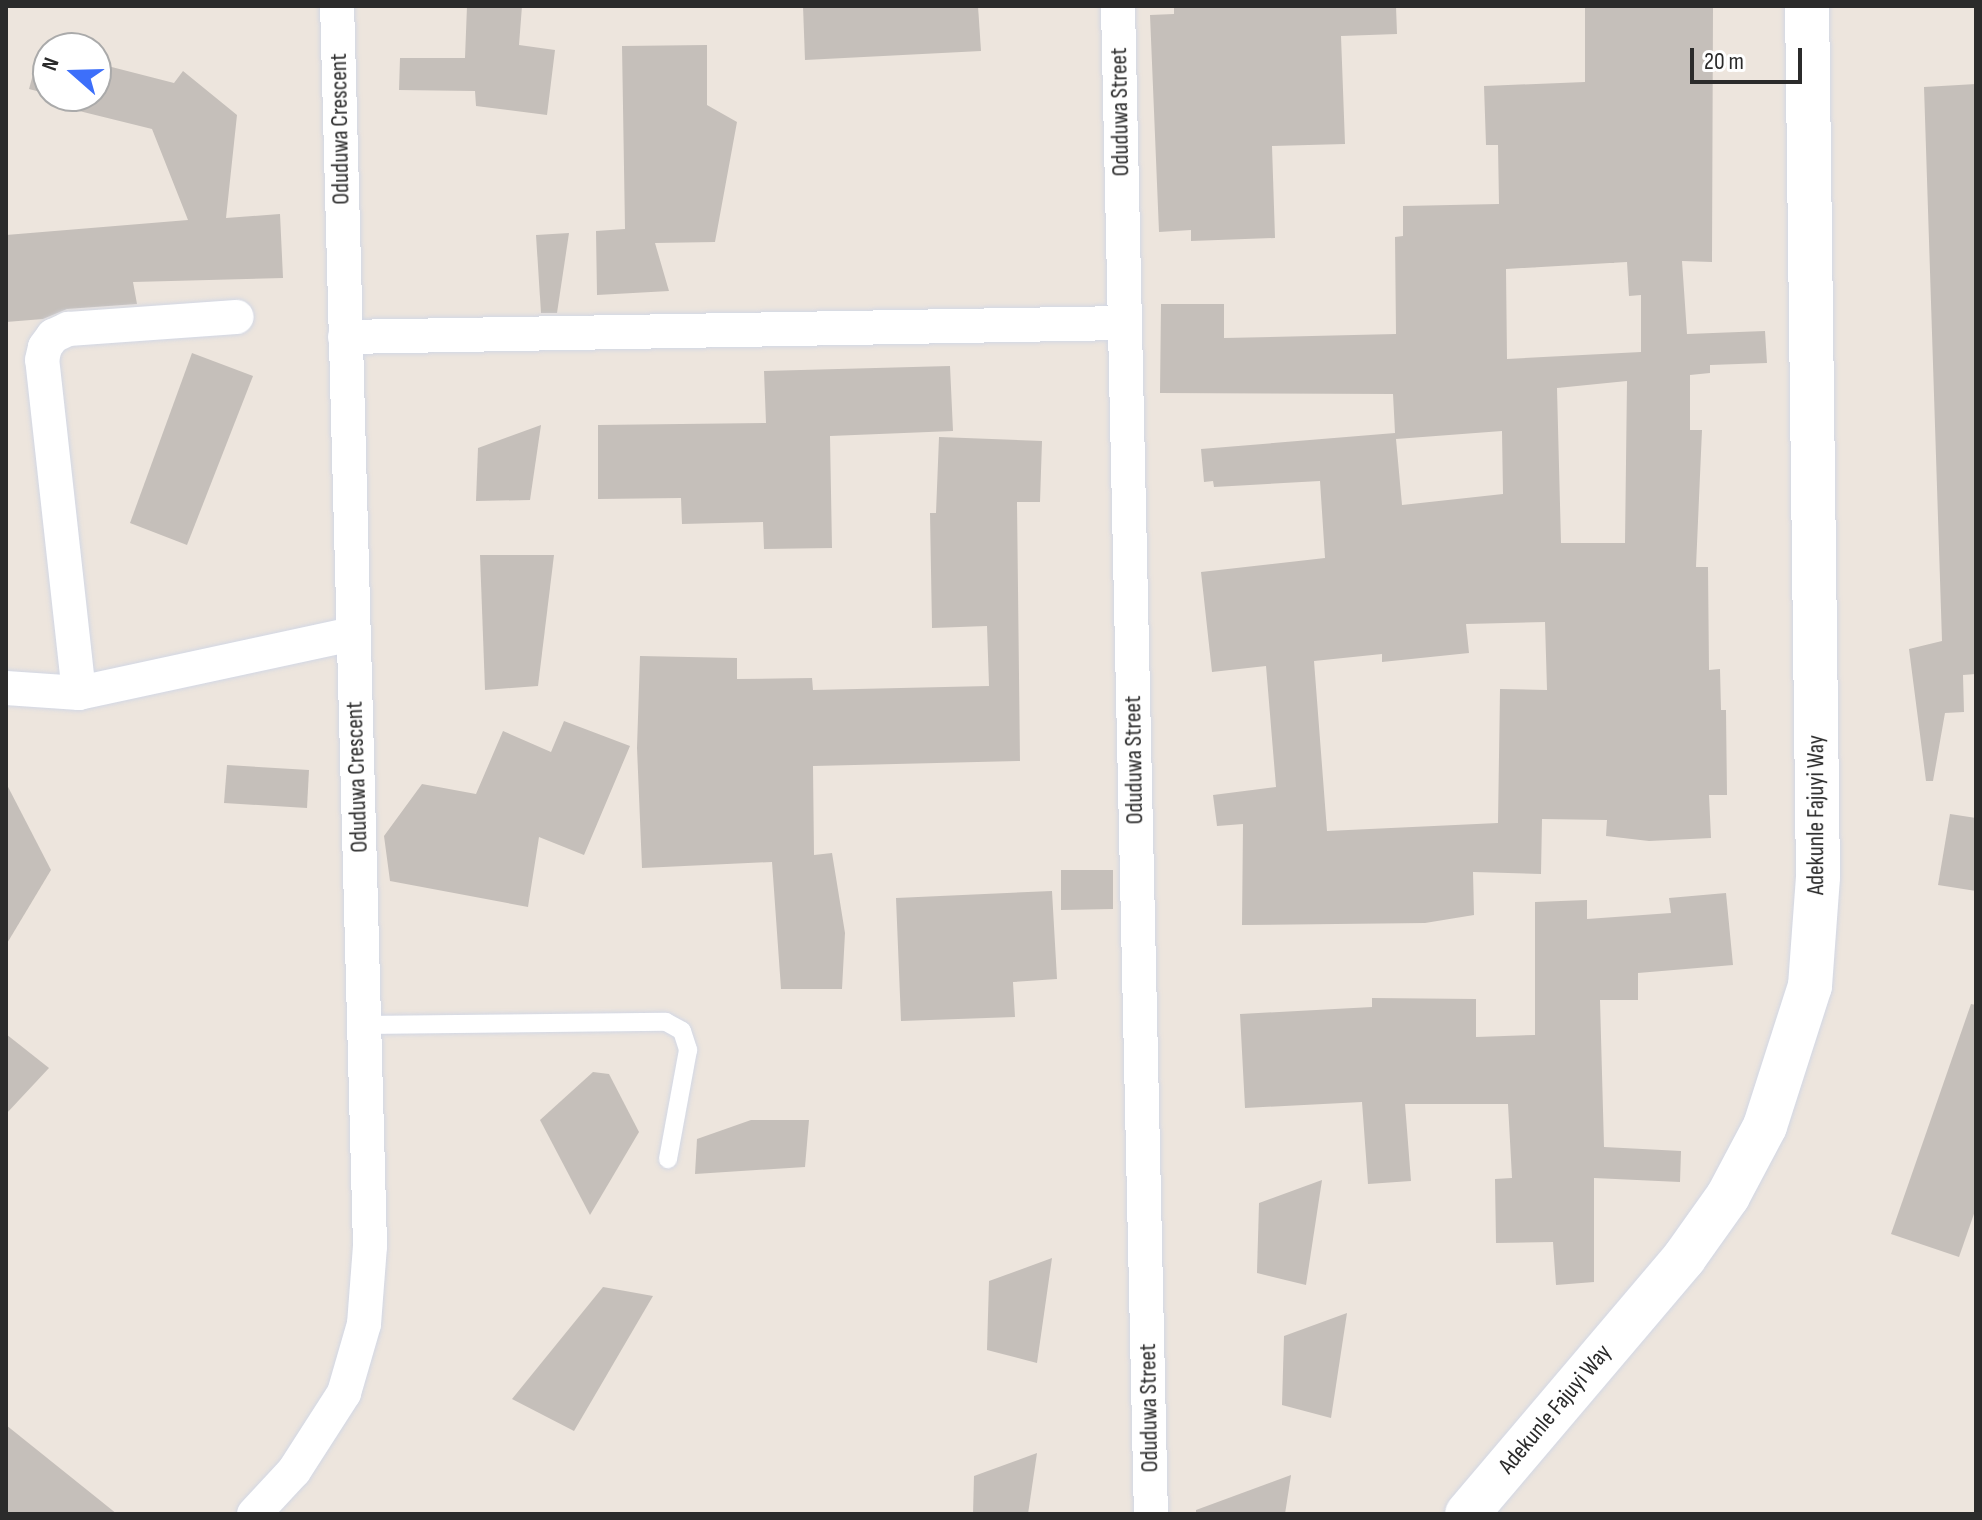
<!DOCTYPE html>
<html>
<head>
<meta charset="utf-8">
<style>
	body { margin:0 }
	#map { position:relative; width:1982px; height:1520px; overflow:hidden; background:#ede5dd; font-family:"Sofia Sans Condensed",sans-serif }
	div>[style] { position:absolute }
	.building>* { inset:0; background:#c5bfba }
	.roads { filter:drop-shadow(0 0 2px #d2d7e4) drop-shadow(0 0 2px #d2d7e4) }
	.lane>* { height:18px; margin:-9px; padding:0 9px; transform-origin:9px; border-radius:9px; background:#fff }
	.street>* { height:34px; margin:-17px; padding:0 17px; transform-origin:17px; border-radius:17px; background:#fff }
	.secondary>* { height:44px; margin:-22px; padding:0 22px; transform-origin:22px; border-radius:22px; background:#fff }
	span { translate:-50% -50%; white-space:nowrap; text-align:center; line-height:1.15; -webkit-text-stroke:8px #fff; paint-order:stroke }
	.street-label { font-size:24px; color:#2b2b2b }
	.frame { position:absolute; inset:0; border:8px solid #2b2b2b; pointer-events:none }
	.north { position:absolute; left:32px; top:32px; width:80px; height:80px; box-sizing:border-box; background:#fff; border:2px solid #aaa; border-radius:50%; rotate:290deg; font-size:22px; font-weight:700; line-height:32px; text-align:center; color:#2b2b2b }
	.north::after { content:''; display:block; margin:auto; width:28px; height:36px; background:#3d6ffa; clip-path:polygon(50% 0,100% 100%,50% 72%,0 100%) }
	.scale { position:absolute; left:1690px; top:48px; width:112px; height:36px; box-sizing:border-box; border:4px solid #2b2b2b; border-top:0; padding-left:10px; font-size:24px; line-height:28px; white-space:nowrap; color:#2b2b2b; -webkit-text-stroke:6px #fff; paint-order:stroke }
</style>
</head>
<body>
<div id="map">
	<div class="building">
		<div style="clip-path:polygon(467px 6px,522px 6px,519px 45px,555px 50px,547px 115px,476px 106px,475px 91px,399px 90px,400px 58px,465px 58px)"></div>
		<div style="clip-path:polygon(803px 6px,978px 6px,981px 51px,805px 60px)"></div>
		<div style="clip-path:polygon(1174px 6px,1396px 6px,1397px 34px,1341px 36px,1345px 144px,1272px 146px,1275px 238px,1191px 241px,1191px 230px,1159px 232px,1150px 15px,1174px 14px)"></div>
		<div style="clip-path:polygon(evenodd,1585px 6px,1713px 6px,1712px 262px,1682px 261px,1687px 334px,1765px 331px,1767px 363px,1710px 365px,1710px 373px,1690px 375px,1690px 430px,1702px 430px,1696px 567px,1708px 567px,1709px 670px,1720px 669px,1721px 710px,1726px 710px,1727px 795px,1709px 795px,1711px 838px,1649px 841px,1606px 836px,1607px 820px,1542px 819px,1541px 874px,1473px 872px,1474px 915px,1425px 923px,1242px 925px,1243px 824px,1217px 826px,1213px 795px,1276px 787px,1266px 666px,1212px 672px,1201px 572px,1325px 558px,1320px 481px,1214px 487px,1213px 481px,1204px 482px,1201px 449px,1395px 433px,1393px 394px,1160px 393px,1161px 304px,1224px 304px,1224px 338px,1396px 334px,1395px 237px,1403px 236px,1403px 206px,1499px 204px,1498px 145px,1486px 145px,1484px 86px,1585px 82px,1585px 6px,1627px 262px,1629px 296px,1641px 295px,1641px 352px,1507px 359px,1506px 269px,1627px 262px,1585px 6px,1627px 381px,1625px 543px,1561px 543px,1557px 388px,1627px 381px,1585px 6px,1502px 431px,1503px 494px,1402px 505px,1396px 439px,1502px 431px,1585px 6px,1545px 622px,1547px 690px,1500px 689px,1498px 823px,1327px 831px,1314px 661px,1382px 654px,1382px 662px,1469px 653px,1466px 624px,1545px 622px)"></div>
		<div style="clip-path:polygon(707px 45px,707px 105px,737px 122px,715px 242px,655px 243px,669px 291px,597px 295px,596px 231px,625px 229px,622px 46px)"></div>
		<div style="clip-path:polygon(40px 49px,48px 51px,48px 94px,29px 89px)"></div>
		<div style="clip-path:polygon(96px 63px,174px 83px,183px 71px,237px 115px,226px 218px,280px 214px,283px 278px,133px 282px,137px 304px,67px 309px,43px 319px,6px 322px,6px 235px,188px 220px,152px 129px,59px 106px,61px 97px,56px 96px,96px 96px)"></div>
		<div style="clip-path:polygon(1976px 84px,1976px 674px,1963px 675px,1964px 712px,1945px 713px,1933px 781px,1926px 781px,1909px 649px,1942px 641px,1924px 87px)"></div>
		<div style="clip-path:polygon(569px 233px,557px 313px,541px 313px,536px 235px)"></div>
		<div style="clip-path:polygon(192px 353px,253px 376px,187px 545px,130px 523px)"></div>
		<div style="clip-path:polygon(950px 366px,953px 431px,830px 436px,832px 548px,764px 549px,763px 522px,682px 524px,681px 498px,598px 499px,598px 425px,766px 423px,764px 371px)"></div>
		<div style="clip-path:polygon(541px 425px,530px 500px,476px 501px,478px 448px)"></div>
		<div style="clip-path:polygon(939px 437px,1042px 441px,1040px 502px,1017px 502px,1020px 761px,813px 766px,814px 855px,832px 853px,845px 933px,842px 989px,781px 989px,772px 862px,642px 868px,637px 748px,640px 656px,737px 658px,737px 679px,812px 678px,813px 690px,989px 686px,987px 626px,932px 628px,930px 513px,936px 513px)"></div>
		<div style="clip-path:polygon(480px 555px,554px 555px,538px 686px,485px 690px)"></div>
		<div style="clip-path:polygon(564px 721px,630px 746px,584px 855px,539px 837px,528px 907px,390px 881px,384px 836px,422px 784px,476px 794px,503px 731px,551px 752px)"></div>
		<div style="clip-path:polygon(227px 765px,309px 770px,307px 808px,224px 803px)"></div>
		<div style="clip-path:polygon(6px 783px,51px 870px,6px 945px)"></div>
		<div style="clip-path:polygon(1950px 814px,1976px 818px,1976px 891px,1938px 885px)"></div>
		<div style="clip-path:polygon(1061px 870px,1113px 870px,1113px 909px,1061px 910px)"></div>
		<div style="clip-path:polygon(1052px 891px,1057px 979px,1013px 982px,1015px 1017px,901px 1021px,896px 898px)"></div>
		<div style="clip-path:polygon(1726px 893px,1733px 965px,1638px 973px,1638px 1000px,1600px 1000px,1604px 1147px,1681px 1151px,1680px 1182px,1594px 1178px,1594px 1282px,1556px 1285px,1553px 1242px,1496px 1243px,1495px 1179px,1512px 1178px,1508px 1104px,1405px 1104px,1411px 1181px,1368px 1184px,1362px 1102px,1245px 1108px,1240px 1014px,1372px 1007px,1372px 998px,1476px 999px,1476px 1037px,1535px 1035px,1535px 902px,1587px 900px,1587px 919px,1671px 913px,1669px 898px)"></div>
		<div style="clip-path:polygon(1971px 1004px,1976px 1005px,1976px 1208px,1959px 1257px,1891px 1234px)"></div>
		<div style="clip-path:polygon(6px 1034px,49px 1068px,6px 1114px)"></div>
		<div style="clip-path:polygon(593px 1072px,609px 1074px,639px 1132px,590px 1215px,540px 1120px)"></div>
		<div style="clip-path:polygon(751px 1120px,809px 1120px,805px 1167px,695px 1174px,697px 1139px)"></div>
		<div style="clip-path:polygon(1322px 1180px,1306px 1285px,1257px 1273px,1259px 1203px)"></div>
		<div style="clip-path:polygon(1052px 1258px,1037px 1363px,987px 1350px,989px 1281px)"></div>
		<div style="clip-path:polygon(603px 1287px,653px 1296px,574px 1431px,512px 1399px)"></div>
		<div style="clip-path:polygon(1347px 1313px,1331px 1418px,1282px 1405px,1284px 1336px)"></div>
		<div style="clip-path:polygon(6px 1425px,117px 1514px,6px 1514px)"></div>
		<div style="clip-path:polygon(1037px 1453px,1028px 1514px,973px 1514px,974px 1476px)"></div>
		<div style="clip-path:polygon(1291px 1475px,1285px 1514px,1196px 1514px,1196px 1510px)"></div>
	</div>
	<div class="roads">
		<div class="lane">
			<div style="left:364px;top:1025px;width:302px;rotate:-0.6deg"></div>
			<div style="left:666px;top:1022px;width:18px;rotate:29deg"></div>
			<div style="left:682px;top:1031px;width:20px;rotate:72deg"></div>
			<div style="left:688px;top:1050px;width:111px;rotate:100.4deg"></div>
		</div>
		<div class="street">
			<div style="left:1118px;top:6px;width:1508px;rotate:88.75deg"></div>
			<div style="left:345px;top:337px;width:780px;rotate:-1.03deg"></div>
			<div style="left:6px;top:688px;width:73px;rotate:3.9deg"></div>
			<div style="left:79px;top:693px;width:279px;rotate:-12.2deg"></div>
			<div style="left:79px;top:693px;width:335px;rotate:-96.3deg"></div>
			<div style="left:42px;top:360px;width:13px;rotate:-77deg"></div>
			<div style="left:45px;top:347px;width:14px;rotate:-54deg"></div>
			<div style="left:53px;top:336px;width:17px;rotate:-25deg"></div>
			<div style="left:68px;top:329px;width:169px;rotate:-4.1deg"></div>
			<div style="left:254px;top:1514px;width:59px;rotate:-47.1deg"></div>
			<div style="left:294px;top:1471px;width:93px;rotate:-57.3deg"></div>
			<div style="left:344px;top:1393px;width:72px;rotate:-73.8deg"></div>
			<div style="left:364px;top:1324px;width:78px;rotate:-85.6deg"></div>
			<div style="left:370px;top:1246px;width:1240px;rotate:-91.52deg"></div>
		</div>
		<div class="secondary">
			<div style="left:1467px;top:1514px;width:336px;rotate:-49.7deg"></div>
			<div style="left:1684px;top:1258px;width:76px;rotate:-54.6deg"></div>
			<div style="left:1728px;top:1196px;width:79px;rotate:-62.1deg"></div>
			<div style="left:1765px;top:1126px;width:147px;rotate:-72.2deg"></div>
			<div style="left:1810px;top:986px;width:109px;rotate:-85.8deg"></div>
			<div style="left:1818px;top:877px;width:871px;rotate:-90.72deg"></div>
		</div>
	</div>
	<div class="street-label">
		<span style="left:1120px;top:112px;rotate:-91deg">Oduduwa Street</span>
		<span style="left:340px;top:129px;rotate:-91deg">Oduduwa Crescent</span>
		<span style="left:1134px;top:760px;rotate:-91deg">Oduduwa Street</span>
		<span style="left:357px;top:777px;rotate:-92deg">Oduduwa Crescent</span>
		<span style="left:1816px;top:815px;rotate:-90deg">Adekunle Fajuyi Way</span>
		<span style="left:1149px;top:1408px;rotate:-91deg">Oduduwa Street</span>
		<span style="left:1555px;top:1409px;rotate:-50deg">Adekunle Fajuyi Way</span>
	</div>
	<div class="frame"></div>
	<div class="north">N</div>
	<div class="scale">20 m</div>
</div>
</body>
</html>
